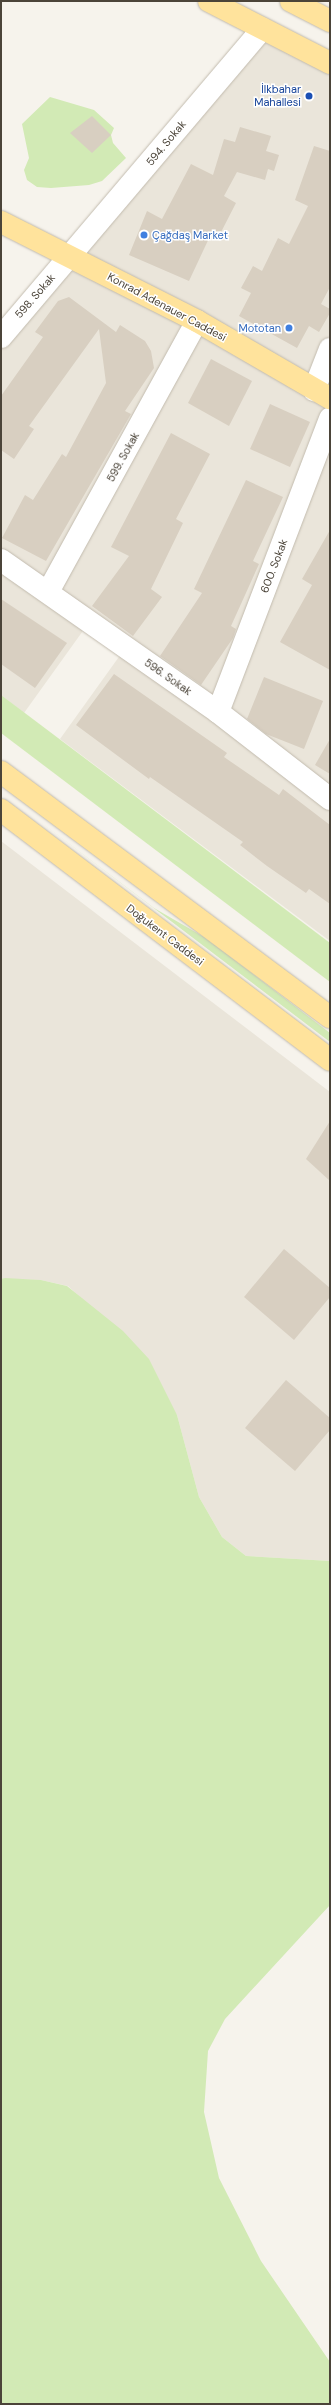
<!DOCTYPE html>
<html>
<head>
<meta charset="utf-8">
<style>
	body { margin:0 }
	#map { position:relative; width:331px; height:2405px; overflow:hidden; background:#f6f3ec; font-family:"DM Sans",sans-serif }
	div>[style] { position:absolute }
	.residential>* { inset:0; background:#eae5da }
	.green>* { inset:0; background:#d2eab5 }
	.building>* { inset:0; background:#d8cfc1 }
	.roads { filter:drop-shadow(0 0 1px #c2bbae) drop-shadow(0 0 1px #c2bbae) }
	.minor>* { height:22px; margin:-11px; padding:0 11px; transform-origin:11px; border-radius:11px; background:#fff }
	.major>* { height:22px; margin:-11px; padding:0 11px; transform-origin:11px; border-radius:11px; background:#ffe39c }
	.dots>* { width:11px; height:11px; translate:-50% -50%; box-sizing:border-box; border:2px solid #fff; border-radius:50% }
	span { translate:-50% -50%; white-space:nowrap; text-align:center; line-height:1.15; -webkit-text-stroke:3px #fff; paint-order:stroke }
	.transit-label { font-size:11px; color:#164399 }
	.right { translate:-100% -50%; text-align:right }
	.street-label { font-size:11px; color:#4b4439 }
	.shop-label { font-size:11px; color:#366cbe }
	.left { translate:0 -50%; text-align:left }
	.frame { position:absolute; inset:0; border:2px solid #4b4439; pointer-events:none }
</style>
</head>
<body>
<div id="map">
	<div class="residential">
		<div style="clip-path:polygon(262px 29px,330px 63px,330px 941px,60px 739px,126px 647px,90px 621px,24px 713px,1px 695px,1px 333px)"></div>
		<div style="clip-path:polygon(1px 841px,330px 1092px,330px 1561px,246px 1556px,222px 1537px,199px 1497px,177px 1415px,93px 1309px,68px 1286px,41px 1280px,1px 1279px)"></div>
	</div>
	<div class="green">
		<div style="clip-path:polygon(50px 97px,94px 110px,114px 128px,111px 135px,113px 143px,126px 158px,102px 181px,89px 185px,51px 188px,37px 187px,27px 180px,24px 170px,29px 158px,22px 124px)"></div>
		<div style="clip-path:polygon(1px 695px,330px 943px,330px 982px,1px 733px)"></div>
		<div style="clip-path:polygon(26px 811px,154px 908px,204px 937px,232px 958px,330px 1033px,330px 1042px)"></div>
		<div style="clip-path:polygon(5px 1278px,41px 1280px,67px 1286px,123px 1331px,149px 1359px,177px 1415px,199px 1497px,222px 1537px,246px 1556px,330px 1561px,330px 1905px,225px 2019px,208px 2051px,204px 2112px,219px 2178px,261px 2261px,330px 2362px,330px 2404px,1px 2404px,1px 1279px)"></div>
	</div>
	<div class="building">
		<div style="clip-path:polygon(92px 116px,111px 135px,92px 153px,70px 133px)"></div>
		<div style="clip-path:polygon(240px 127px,271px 136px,266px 151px,279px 155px,274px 171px,268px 169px,265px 180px,237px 172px,224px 196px,236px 203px,218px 238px,211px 234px,189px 281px,129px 255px,147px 211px,162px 219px,191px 164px,213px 175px,224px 139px,235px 142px)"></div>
		<div style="clip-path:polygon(314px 146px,330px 151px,330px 287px,321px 304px,330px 309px,330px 313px,319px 332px,309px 326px,297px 348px,239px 316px,251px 293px,241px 288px,253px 266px,262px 271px,278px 238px,289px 244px,308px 206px,295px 200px)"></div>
		<div style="clip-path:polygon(69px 297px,116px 332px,120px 325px,145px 341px,151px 351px,154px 368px,125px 411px,131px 414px,46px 561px,2px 538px,25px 495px,33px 500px,62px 454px,66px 457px,106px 383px,99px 329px,29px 426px,34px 429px,14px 459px,1px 450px,1px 396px,43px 337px,35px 332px,58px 301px)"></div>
		<div style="clip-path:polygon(211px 359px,252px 381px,229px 426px,188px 403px)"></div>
		<div style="clip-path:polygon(270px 404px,310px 422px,290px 467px,250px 449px)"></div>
		<div style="clip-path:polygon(171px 433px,210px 454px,176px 519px,183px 523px,151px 589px,162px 597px,133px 636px,92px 606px,129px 556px,111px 547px)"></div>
		<div style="clip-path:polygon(246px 480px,283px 497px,253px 561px,259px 564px,231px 626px,236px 629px,233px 638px,201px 685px,160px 656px,202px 593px,194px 589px)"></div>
		<div style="clip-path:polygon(330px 530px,330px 670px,280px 642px,312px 585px,302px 579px)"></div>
		<div style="clip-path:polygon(1px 599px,67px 643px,35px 688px,1px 664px)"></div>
		<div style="clip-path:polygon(114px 674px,227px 753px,224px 757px,279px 795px,283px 789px,330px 825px,330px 904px,309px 889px,306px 893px,267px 866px,240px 845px,243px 842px,150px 777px,149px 779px,76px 725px)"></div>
		<div style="clip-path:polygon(264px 677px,323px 701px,304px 749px,266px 734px,247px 719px)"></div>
		<div style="clip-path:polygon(330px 739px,330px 774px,315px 765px)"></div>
		<div style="clip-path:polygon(330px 1121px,330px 1181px,306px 1159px)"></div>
		<div style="clip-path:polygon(284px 1249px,330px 1288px,330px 1297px,294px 1340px,244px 1297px)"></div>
		<div style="clip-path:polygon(286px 1380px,330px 1418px,330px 1430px,295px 1471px,245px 1428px)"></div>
	</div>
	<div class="roads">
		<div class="minor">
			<div style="left:1px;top:337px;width:404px;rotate:-49.7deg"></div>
			<div style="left:314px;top:390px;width:44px;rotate:-68.7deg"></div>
			<div style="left:1px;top:560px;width:265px;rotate:35deg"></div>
			<div style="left:218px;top:712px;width:142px;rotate:37.8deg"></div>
			<div style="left:48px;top:592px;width:309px;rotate:-61.2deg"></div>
			<div style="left:218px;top:712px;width:314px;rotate:-69.1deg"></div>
		</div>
		<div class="major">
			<div style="left:209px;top:1px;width:136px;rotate:27.1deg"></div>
			<div style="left:291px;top:1px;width:44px;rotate:27.1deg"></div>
			<div style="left:1px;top:222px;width:220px;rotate:26.8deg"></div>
			<div style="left:197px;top:321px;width:154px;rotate:30.1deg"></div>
			<div style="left:1px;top:772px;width:410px;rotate:36.7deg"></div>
			<div style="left:1px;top:810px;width:413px;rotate:37.2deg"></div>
		</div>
	</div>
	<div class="dots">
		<div style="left:309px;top:96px;background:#1a4fb4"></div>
		<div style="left:144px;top:235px;background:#3f7fe0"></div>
		<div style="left:289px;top:328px;background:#3f7fe0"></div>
	</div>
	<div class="transit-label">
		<span class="right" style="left:301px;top:96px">İlkbahar<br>Mahallesi</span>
	</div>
	<div class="street-label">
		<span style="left:166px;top:143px;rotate:-50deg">594. Sokak</span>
		<span style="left:35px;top:296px;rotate:-49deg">598. Sokak</span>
		<span style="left:167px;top:307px;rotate:28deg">Konrad Adenauer Caddesi</span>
		<span style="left:123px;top:457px;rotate:-61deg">599. Sokak</span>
		<span style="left:274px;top:566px;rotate:-69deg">600. Sokak</span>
		<span style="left:168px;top:677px;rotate:35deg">596. Sokak</span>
		<span style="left:165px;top:935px;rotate:37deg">Doğukent Caddesi</span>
	</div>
	<div class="shop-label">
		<span class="left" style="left:152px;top:235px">Çağdaş Market</span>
		<span class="right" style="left:281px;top:328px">Mototan</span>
	</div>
	<div class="frame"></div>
</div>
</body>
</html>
